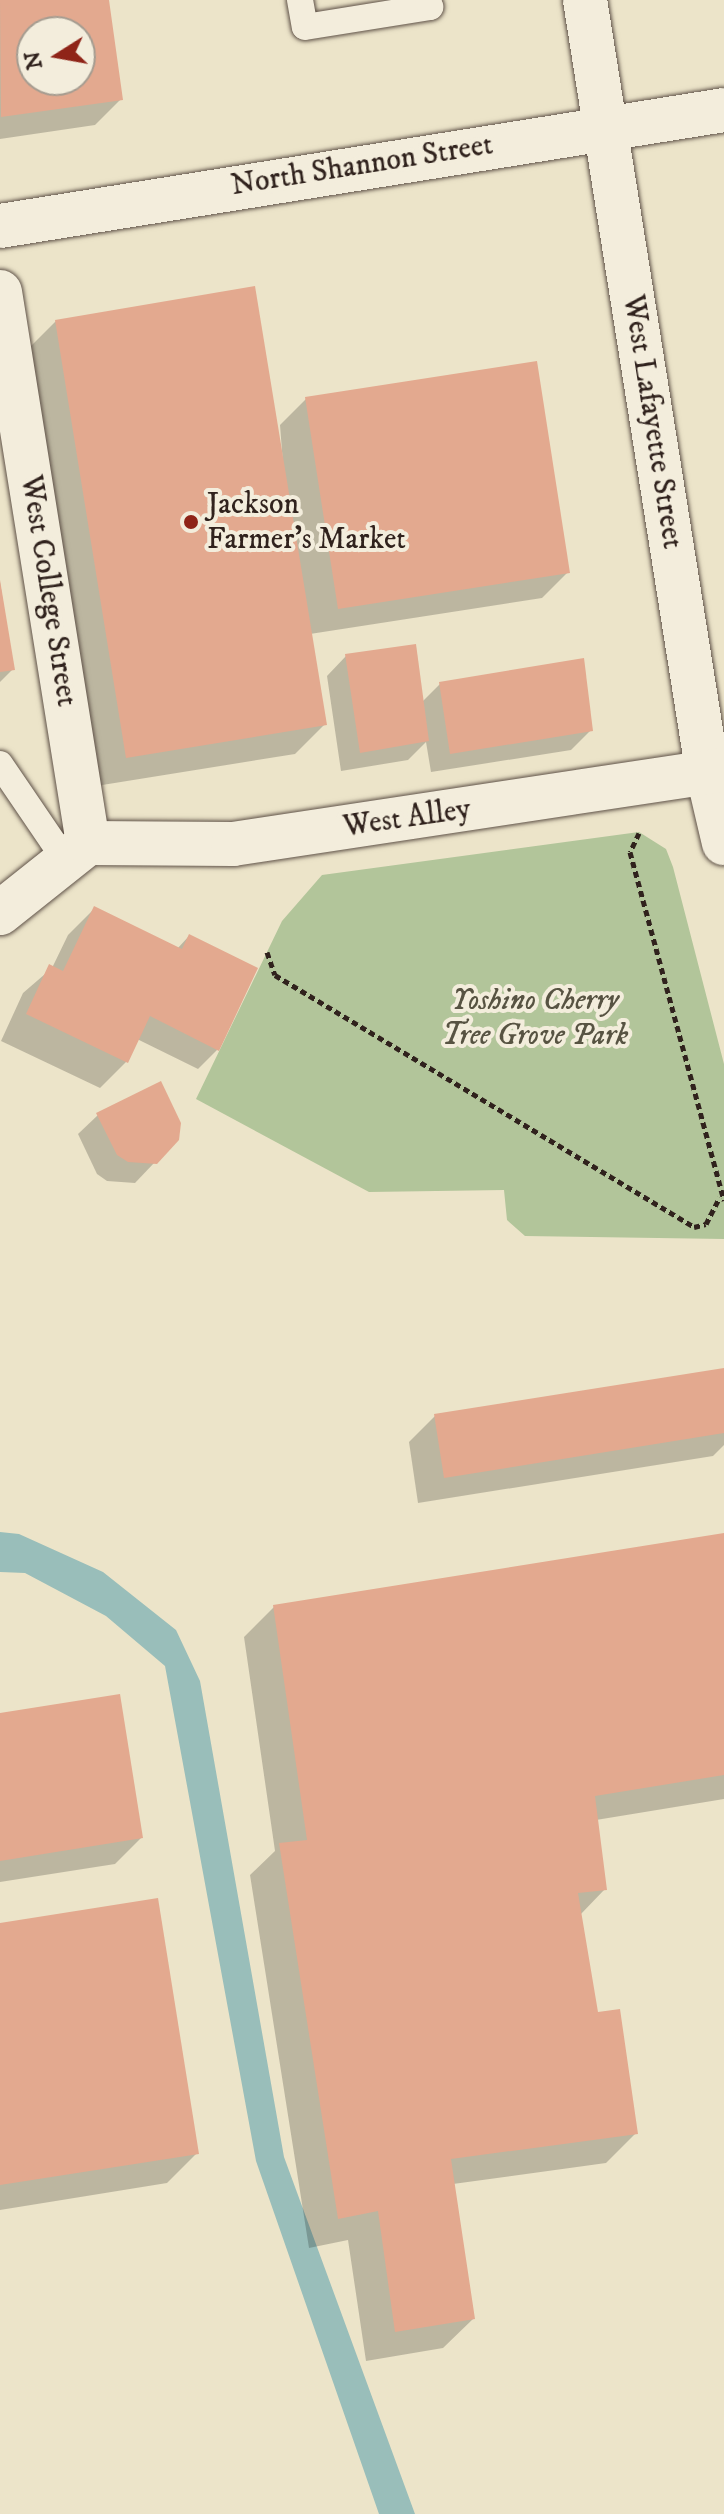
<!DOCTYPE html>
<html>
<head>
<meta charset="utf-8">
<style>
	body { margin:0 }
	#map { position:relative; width:724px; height:2514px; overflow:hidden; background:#ece4c9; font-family:"IM FELL DW Pica",serif }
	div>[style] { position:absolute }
	.green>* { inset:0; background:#b2c59a }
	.water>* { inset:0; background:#99beba }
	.shadow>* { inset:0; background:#0003 }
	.building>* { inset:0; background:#e3a98f }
	.path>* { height:5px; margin-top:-2.5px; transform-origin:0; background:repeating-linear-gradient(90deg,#30221d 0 6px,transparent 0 10px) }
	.roads { filter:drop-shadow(0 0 2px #5f5248) drop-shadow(0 0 2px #5f5248) }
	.service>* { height:26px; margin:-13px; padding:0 13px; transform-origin:13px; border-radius:13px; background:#f3eddc }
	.minor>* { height:44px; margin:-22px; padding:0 22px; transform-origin:22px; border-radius:22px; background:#f3eddc }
	.dots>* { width:22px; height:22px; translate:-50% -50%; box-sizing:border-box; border:4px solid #f3eddc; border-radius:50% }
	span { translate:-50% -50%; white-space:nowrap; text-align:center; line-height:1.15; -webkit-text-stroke:8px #f3eddc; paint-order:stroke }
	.street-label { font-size:30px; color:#30221d }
	.poi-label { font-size:30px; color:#30221d }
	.left { translate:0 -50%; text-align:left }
	.park-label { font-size:30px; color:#575342; font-style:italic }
	.north { position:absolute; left:16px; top:16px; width:80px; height:80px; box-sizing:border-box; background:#f3eddc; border:2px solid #a59c90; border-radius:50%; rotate:259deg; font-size:22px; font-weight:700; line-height:32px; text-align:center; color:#30221d }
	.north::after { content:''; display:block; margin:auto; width:28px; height:36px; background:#8f2418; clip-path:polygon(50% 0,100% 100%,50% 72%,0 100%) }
</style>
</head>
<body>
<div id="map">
	<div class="green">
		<div style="clip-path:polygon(639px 832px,666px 849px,673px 867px,724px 1064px,724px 1239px,525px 1236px,507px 1220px,504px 1190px,369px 1192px,196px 1099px,282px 921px,322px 875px)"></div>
	</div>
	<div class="water">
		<div style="clip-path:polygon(0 1532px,19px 1534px,103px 1572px,176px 1630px,200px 1681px,284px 2157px,415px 2514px,379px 2514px,256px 2161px,165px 1666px,106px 1616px,25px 1573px,0 1572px)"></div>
	</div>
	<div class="shadow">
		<div style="clip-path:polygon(evenodd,0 0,107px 0,121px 99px,95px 125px,0 139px,0 0,32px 32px,80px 32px,80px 80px,32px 80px,32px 32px)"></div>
		<div style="clip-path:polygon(56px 321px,284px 477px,280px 425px,306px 399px,568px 572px,542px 598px,310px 634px,325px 724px,295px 754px,96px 786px,26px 351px)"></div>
		<div style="clip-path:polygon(0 582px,13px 669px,0 682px)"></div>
		<div style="clip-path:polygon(346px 656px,422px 702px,440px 684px,591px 730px,571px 750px,431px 772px,426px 742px,408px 760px,341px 771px,327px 676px)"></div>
		<div style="clip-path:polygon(94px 909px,177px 949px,189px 936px,218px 1049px,198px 1069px,137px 1039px,126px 1062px,100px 1088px,1px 1041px,23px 993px,52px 968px,68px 935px)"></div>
		<div style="clip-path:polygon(98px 1115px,155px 1162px,135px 1183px,107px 1181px,97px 1174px,78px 1134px)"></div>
		<div style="clip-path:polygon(724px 1370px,724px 1445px,713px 1456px,418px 1503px,409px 1442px,435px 1416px)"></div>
		<div style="clip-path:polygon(724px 1535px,724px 1799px,596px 1820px,605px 1889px,580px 1915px,596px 2014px,636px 2133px,606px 2163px,453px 2184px,473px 2319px,443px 2348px,366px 2361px,348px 2240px,309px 2248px,250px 1875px,275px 1851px,244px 1637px,274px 1607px)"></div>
		<div style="clip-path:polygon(0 1715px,141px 1838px,115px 1864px,0 1882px)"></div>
		<div style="clip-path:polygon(0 1925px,197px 2153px,167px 2183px,0 2210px)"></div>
	</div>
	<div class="building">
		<div style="clip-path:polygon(evenodd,0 0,109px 0,123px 100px,1px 117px,0 0,32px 32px,80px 32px,80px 80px,32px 80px,32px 32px)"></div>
		<div style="clip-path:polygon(255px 286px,327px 725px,126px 758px,55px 320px)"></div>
		<div style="clip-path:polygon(537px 361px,570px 573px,338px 609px,305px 397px)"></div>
		<div style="clip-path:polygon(0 580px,15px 670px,0 672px)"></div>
		<div style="clip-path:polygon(416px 644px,429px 741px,360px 753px,345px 654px)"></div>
		<div style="clip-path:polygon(584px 658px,593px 731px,450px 754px,439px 682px)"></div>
		<div style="clip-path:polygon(94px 906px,182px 949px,189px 934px,258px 968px,219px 1051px,150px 1016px,128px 1063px,26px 1014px,49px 964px,63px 971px)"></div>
		<div style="clip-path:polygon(161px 1081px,181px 1123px,179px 1140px,157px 1164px,128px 1162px,117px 1155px,96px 1113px)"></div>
		<div style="clip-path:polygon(724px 1368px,724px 1433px,444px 1478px,434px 1414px)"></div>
		<div style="clip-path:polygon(724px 1533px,724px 1775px,595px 1796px,607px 1890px,578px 1893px,598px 2012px,620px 2009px,638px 2134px,451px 2159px,475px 2319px,395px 2332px,378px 2211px,338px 2219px,279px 1843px,307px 1840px,273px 1605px)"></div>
		<div style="clip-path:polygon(120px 1694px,143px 1838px,0 1861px,0 1713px)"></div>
		<div style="clip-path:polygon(158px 1898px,199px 2154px,0 2185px,0 1923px)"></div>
	</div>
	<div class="path">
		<div style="left:639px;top:833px;width:21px;rotate:115deg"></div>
		<div style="left:630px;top:852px;width:361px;rotate:74.9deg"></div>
		<div style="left:267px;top:952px;width:24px;rotate:71deg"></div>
		<div style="left:275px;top:975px;width:489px;rotate:31deg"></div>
		<div style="left:694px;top:1227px;width:12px;rotate:-14deg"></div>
		<div style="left:706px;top:1224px;width:30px;rotate:-63deg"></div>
	</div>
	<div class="roads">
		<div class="service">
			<div style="left:300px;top:0;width:27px;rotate:80deg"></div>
			<div style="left:305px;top:27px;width:127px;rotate:-9.1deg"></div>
			<div style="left:430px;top:7px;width:7px;rotate:-106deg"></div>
			<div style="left:0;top:764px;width:114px;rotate:55.8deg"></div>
		</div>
		<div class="minor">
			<div style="left:585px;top:0;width:785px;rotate:80.98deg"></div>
			<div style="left:708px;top:775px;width:70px;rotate:76.8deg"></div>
			<div style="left:0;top:226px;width:733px;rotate:-9.1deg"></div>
			<div style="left:0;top:292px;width:558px;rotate:80.93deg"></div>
			<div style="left:0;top:913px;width:112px;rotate:-38.5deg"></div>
			<div style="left:88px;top:843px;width:145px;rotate:0.4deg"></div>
			<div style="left:233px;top:844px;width:497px;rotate:-8.6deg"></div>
		</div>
	</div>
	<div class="dots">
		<div style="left:191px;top:522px;background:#8f2418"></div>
	</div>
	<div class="street-label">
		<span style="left:362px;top:166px;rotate:-9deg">North Shannon Street</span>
		<span style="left:652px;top:422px;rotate:81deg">West Lafayette Street</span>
		<span style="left:48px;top:591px;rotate:81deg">West College Street</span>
		<span style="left:407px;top:819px;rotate:-8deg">West Alley</span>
	</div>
	<div class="poi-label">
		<span class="left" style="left:207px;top:522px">Jackson<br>Farmer's Market</span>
	</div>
	<div class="park-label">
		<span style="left:535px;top:1018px">Yoshino Cherry<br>Tree Grove Park</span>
	</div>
	<div class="north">N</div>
</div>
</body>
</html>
